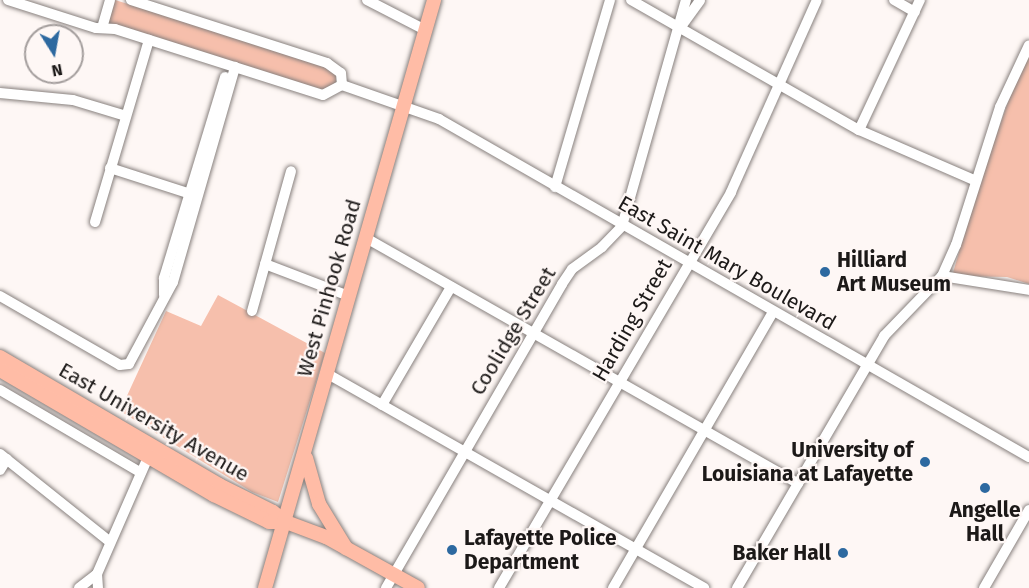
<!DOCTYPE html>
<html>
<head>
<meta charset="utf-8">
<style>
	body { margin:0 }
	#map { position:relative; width:1029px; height:588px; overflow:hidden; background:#fef7f5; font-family:"Fira Sans",sans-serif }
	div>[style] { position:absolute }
	.green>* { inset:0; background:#f6bfac }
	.roads { filter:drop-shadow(0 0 2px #88817e) drop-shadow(0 0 2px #88817e) }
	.minor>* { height:10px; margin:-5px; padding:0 5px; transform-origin:5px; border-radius:5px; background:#fff }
	.major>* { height:14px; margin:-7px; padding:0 7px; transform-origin:7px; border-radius:7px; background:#ffbca6 }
	.dots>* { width:16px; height:16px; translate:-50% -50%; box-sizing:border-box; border:3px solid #fef7f5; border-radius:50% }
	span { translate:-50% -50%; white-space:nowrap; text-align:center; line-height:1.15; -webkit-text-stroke:4.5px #fef7f5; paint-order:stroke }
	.poi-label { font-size:21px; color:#1c1918; font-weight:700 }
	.left { translate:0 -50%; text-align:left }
	.right { translate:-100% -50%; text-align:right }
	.street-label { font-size:21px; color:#1c1918 }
	.north { position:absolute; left:24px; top:24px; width:60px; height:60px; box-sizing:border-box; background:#fef7f5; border:2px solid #a49e9d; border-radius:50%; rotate:169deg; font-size:16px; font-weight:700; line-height:24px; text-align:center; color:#1c1918 }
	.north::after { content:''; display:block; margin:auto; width:21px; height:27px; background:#2d69a0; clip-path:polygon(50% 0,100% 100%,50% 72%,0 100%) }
</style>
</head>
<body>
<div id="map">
	<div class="green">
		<div style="clip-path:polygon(115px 0,327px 65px,336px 75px,336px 83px,320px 91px,108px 24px)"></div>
		<div style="clip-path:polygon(1029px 56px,1029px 284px,1007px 277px,952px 276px,980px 181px,1012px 91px)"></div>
		<div style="clip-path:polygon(218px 295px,325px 353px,278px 502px,252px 492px,120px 411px,166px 311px,201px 326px)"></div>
	</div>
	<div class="roads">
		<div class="minor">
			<div style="left:8px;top:0;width:92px;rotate:17.7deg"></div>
			<div style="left:96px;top:28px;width:19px;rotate:3deg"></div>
			<div style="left:115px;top:29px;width:218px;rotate:17.6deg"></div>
			<div style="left:323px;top:95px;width:21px;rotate:-28deg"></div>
			<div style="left:131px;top:0;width:206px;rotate:17.8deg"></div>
			<div style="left:327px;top:63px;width:17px;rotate:36deg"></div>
			<div style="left:341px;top:73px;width:12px;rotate:85deg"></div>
			<div style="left:367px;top:0;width:65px;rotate:27.3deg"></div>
			<div style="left:631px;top:0;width:262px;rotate:29.7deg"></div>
			<div style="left:859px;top:130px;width:125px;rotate:23.5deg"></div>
			<div style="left:894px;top:0;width:24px;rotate:30deg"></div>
			<div style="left:102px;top:28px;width:29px;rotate:-74deg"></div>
			<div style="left:680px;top:28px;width:34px;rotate:-54deg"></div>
			<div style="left:342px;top:85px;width:103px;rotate:19.3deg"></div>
			<div style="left:439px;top:119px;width:680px;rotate:29.81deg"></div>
			<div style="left:0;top:93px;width:73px;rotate:5.5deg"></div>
			<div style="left:73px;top:100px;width:55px;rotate:16.8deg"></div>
			<div style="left:859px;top:130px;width:144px;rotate:-64.9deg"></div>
			<div style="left:110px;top:168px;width:88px;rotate:17.8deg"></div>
			<div style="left:555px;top:187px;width:195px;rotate:-73.6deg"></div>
			<div style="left:95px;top:222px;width:190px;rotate:-73.5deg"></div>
			<div style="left:366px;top:238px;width:497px;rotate:29.6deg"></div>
			<div style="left:265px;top:264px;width:90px;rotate:20.9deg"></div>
			<div style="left:942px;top:276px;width:88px;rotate:9.1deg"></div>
			<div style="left:164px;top:295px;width:17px;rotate:-90deg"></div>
			<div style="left:164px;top:278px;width:210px;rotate:-73.1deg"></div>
			<div style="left:0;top:296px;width:138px;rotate:29.9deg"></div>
			<div style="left:120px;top:365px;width:9px;rotate:-6deg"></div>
			<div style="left:129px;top:364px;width:93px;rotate:-61.8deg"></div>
			<div style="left:173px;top:282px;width:224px;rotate:-73.9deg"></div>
			<div style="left:252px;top:311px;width:145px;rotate:-74.4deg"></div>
			<div style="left:326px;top:373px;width:435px;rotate:29.6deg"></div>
			<div style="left:0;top:390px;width:162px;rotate:30.4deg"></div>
			<div style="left:382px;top:405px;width:137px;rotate:-59.7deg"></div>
			<div style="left:0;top:454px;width:139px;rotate:38.6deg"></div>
			<div style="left:0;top:470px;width:13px;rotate:-58deg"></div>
			<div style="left:79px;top:588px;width:23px;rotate:-38deg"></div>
			<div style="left:98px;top:588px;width:14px;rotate:-94deg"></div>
			<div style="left:97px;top:574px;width:128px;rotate:-66.4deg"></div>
			<div style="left:386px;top:588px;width:351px;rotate:-59.9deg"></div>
			<div style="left:562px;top:284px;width:18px;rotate:-56deg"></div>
			<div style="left:572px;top:269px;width:37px;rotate:-36deg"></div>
			<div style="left:602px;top:247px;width:29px;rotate:-46deg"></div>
			<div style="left:622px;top:226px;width:235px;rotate:-74.2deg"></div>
			<div style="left:499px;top:588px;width:459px;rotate:-59.6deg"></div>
			<div style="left:731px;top:192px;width:210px;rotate:-65.9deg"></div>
			<div style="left:613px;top:588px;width:319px;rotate:-59.9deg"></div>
			<div style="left:737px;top:588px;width:292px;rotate:-59.7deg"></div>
			<div style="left:884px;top:336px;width:83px;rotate:-46deg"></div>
			<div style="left:942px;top:276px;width:34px;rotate:-66deg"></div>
			<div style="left:956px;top:245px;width:145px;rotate:-72.3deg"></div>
			<div style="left:1000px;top:107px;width:68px;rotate:-64.9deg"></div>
			<div style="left:984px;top:588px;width:90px;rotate:-60deg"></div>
		</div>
		<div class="major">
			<div style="left:0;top:357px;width:254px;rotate:30.3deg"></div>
			<div style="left:219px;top:485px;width:60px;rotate:26.6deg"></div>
			<div style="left:273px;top:512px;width:16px;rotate:38deg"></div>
			<div style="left:0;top:370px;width:248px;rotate:30.3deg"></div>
			<div style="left:214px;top:495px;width:61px;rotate:26.1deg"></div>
			<div style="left:269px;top:522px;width:17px"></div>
			<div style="left:286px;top:522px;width:43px;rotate:20.6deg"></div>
			<div style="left:326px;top:537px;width:105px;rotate:29deg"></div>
			<div style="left:306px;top:458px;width:48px;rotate:74.2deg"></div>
			<div style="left:319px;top:504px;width:52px;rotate:58.5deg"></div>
			<div style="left:265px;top:588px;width:612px;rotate:-73.96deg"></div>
		</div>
	</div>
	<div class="dots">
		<div style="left:825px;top:272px;background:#2d69a0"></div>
		<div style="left:925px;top:462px;background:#2d69a0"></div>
		<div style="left:985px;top:488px;background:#2d69a0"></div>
		<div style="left:452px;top:550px;background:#2d69a0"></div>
		<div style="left:843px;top:553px;background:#2d69a0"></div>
	</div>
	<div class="poi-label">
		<span class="left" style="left:837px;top:272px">Hilliard<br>Art Museum</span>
		<span class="right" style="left:913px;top:462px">University of<br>Louisiana at Lafayette</span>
		<span style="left:985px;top:522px">Angelle<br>Hall</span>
		<span class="left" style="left:464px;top:550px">Lafayette Police<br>Department</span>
		<span class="right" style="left:831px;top:553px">Baker Hall</span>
	</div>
	<div class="street-label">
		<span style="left:727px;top:263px;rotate:30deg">East Saint Mary Boulevard</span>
		<span style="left:329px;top:288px;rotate:-74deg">West Pinhook Road</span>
		<span style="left:632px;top:320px;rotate:-60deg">Harding Street</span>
		<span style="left:513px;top:331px;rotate:-59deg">Coolidge Street</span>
		<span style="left:154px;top:422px;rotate:30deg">East University Avenue</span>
	</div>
	<div class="north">N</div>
</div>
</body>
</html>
